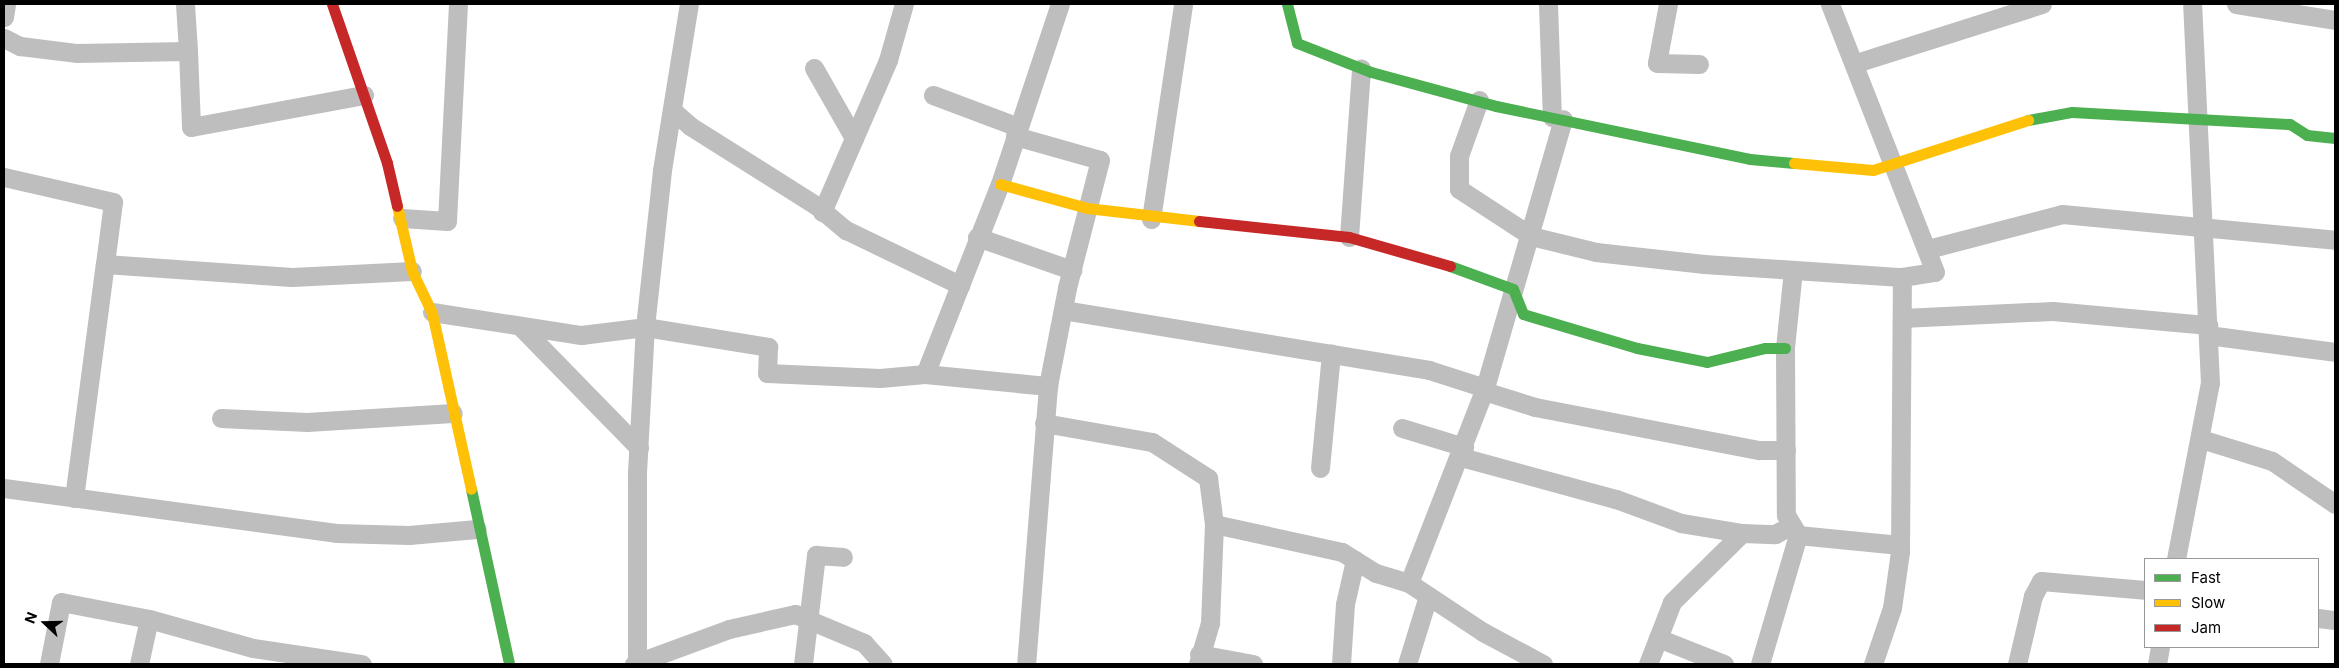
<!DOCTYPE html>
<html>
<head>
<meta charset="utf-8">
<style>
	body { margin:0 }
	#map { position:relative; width:2339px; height:668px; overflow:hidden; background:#fff; font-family:Inter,sans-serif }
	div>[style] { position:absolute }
	.street>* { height:19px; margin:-9.5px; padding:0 9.5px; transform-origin:9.5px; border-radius:9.5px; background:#bebebe }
	.fast>* { height:11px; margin:-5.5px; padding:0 5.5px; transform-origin:5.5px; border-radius:5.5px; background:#4caf50 }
	.slow>* { height:11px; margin:-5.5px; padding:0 5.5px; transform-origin:5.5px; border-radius:5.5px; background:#ffc107 }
	.jam>* { height:11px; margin:-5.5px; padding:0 5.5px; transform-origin:5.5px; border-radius:5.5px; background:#c62828 }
	span { translate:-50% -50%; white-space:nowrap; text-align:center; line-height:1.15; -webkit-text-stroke:4.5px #fff; paint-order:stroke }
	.frame { position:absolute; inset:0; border:5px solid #000; pointer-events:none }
	.legend { position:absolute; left:2144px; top:558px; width:175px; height:90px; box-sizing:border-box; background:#fff; border:1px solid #999; margin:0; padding:6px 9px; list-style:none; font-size:15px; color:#000 }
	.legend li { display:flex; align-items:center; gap:10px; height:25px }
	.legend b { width:25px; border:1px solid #999 }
	.north { position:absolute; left:20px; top:598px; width:50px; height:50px; -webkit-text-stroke:4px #fff; paint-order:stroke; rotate:291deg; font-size:14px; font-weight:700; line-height:20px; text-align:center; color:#000 }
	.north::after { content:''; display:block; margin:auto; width:18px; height:22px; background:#000; clip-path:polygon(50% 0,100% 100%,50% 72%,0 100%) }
</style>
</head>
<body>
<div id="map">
	<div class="street">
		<div style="left:185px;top:4px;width:47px;rotate:86.3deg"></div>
		<div style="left:1548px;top:4px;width:113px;rotate:88deg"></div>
		<div style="left:1668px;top:4px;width:60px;rotate:100.6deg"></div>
		<div style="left:1657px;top:63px;width:42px;rotate:1.4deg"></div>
		<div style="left:2236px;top:4px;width:100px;rotate:9.2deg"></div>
		<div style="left:4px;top:17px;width:13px;rotate:-81deg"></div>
		<div style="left:4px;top:38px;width:18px;rotate:27deg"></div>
		<div style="left:20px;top:46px;width:56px;rotate:7.1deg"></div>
		<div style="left:76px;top:53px;width:112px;rotate:-1deg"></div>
		<div style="left:188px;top:51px;width:76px;rotate:87.7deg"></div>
		<div style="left:191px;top:127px;width:176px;rotate:-10.5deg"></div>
		<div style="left:1856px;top:63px;width:195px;rotate:-17.6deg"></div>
		<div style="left:814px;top:68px;width:81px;rotate:60.3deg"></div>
		<div style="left:933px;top:95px;width:91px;rotate:20.6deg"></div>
		<div style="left:1479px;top:100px;width:59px;rotate:109.7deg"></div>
		<div style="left:1459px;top:156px;width:33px;rotate:90deg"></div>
		<div style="left:1459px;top:189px;width:86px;rotate:33.1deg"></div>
		<div style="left:1531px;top:236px;width:67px;rotate:13.8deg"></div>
		<div style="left:1596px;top:252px;width:109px;rotate:6.3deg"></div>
		<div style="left:1704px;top:264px;width:198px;rotate:3.8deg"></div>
		<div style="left:1902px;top:277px;width:33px;rotate:-9deg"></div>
		<div style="left:1935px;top:272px;width:288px;rotate:-111.4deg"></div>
		<div style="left:673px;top:111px;width:23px;rotate:41deg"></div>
		<div style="left:690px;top:126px;width:150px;rotate:32.2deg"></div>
		<div style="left:817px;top:206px;width:38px;rotate:40deg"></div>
		<div style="left:846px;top:230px;width:127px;rotate:25.8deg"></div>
		<div style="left:1015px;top:136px;width:88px;rotate:15.8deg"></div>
		<div style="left:1100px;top:160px;width:132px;rotate:104.5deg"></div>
		<div style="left:1067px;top:288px;width:100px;rotate:101deg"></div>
		<div style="left:1048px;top:386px;width:279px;rotate:94.5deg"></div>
		<div style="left:4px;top:177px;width:112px;rotate:12.9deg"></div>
		<div style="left:113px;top:202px;width:63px;rotate:97.4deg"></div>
		<div style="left:105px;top:264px;width:187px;rotate:4deg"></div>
		<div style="left:292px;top:277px;width:120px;rotate:-2.9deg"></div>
		<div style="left:822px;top:212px;width:166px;rotate:-66.5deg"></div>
		<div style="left:888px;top:60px;width:58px;rotate:-74.1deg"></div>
		<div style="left:402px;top:218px;width:45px;rotate:3.8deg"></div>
		<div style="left:447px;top:221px;width:217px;rotate:-87.1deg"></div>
		<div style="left:1151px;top:219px;width:217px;rotate:-81.5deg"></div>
		<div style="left:977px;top:237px;width:101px;rotate:19.2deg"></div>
		<div style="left:1349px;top:237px;width:169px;rotate:-85.9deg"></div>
		<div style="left:1928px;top:249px;width:138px;rotate:-14.6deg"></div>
		<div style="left:2062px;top:214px;width:274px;rotate:5.4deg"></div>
		<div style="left:1793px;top:270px;width:78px;rotate:95.9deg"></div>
		<div style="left:1785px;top:348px;width:167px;rotate:89.7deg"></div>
		<div style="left:1786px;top:515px;width:23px;rotate:59deg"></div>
		<div style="left:1798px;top:535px;width:102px;rotate:5.6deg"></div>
		<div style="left:1063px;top:310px;width:371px;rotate:9.3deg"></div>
		<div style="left:1429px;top:370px;width:59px;rotate:17.8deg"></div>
		<div style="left:432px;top:312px;width:151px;rotate:8.8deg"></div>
		<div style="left:581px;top:335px;width:64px;rotate:-7.1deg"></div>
		<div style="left:645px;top:327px;width:125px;rotate:9.2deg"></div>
		<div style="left:768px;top:347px;width:26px;rotate:92deg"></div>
		<div style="left:767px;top:373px;width:113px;rotate:2.5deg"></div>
		<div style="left:880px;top:378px;width:45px;rotate:-5.1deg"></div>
		<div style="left:925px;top:374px;width:124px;rotate:5.6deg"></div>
		<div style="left:1902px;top:318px;width:151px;rotate:-2.7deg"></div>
		<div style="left:2053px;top:311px;width:156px;rotate:5.2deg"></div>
		<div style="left:521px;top:327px;width:169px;rotate:45.7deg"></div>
		<div style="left:2208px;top:335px;width:128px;rotate:7.6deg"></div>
		<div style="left:925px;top:374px;width:204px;rotate:-68.5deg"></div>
		<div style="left:1000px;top:184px;width:190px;rotate:-71.6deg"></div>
		<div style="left:1484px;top:391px;width:53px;rotate:17.4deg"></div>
		<div style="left:1535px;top:407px;width:228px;rotate:10.9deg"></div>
		<div style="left:1759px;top:450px;width:27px"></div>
		<div style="left:221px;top:418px;width:86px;rotate:2.7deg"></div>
		<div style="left:307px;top:422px;width:146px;rotate:-3.5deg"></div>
		<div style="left:1044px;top:423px;width:110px;rotate:10deg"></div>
		<div style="left:1152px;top:442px;width:67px;rotate:32.7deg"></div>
		<div style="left:1208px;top:478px;width:46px;rotate:82.6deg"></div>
		<div style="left:1214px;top:524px;width:99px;rotate:92.3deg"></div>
		<div style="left:1210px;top:623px;width:43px;rotate:106.3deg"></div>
		<div style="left:1402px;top:428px;width:65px;rotate:17deg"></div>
		<div style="left:2201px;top:439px;width:74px;rotate:17.2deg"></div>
		<div style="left:2272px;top:461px;width:76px;rotate:34.3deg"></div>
		<div style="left:1461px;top:457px;width:161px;rotate:15.2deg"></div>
		<div style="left:1616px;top:499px;width:69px;rotate:20.3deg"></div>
		<div style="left:1681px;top:523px;width:62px;rotate:9.3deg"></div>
		<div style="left:1742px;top:533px;width:33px;rotate:2deg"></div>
		<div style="left:1775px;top:534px;width:19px;rotate:-28deg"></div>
		<div style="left:1320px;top:468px;width:115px;rotate:-84.5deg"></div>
		<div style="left:4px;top:488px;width:335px;rotate:7.7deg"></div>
		<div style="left:336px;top:533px;width:73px;rotate:1.6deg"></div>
		<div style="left:409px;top:535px;width:68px;rotate:-5deg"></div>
		<div style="left:74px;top:498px;width:236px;rotate:-82.5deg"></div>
		<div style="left:1214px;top:524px;width:131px;rotate:12.3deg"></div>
		<div style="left:1342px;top:552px;width:40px;rotate:32deg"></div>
		<div style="left:1376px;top:573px;width:34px;rotate:17deg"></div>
		<div style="left:1409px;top:583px;width:89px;rotate:33.5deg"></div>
		<div style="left:1483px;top:632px;width:68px;rotate:28.1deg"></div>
		<div style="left:2176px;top:559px;width:179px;rotate:-79.1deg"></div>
		<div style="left:2210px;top:383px;width:379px;rotate:-92.7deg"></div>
		<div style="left:1409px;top:583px;width:206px;rotate:-68.7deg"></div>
		<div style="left:1484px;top:391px;width:283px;rotate:-73.8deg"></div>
		<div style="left:2318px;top:618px;width:17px;rotate:7deg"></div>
		<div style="left:1658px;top:638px;width:71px;rotate:21.5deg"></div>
		<div style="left:1199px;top:654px;width:55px;rotate:10.5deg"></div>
		<div style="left:637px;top:659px;width:186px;rotate:-90deg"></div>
		<div style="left:637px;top:473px;width:146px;rotate:-86.9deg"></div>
		<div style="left:645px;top:327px;width:158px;rotate:-83.8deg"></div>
		<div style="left:662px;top:170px;width:168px;rotate:-80.8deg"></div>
		<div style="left:49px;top:664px;width:63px;rotate:-79deg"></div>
		<div style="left:61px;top:602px;width:90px;rotate:10.9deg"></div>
		<div style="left:149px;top:619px;width:108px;rotate:15.6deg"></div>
		<div style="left:253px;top:648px;width:110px;rotate:8.4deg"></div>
		<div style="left:139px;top:664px;width:46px;rotate:-77.5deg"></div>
		<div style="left:634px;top:664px;width:101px;rotate:-20.2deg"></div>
		<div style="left:729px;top:629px;width:68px;rotate:-12.8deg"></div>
		<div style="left:795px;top:614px;width:75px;rotate:22.8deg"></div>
		<div style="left:864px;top:643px;width:28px;rotate:48deg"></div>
		<div style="left:803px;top:664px;width:110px;rotate:-83.2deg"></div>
		<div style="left:816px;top:555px;width:27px;rotate:4deg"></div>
		<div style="left:1341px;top:664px;width:60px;rotate:-86.2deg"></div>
		<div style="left:1345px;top:604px;width:45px;rotate:-77.2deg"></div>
		<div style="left:1407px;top:664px;width:71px;rotate:-72.8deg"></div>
		<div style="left:1648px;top:664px;width:66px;rotate:-68.8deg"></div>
		<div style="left:1672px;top:602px;width:98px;rotate:-44.6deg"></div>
		<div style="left:1760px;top:664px;width:134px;rotate:-73.6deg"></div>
		<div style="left:1873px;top:664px;width:59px;rotate:-71.3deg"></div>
		<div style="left:1892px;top:608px;width:57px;rotate:-81.9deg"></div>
		<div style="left:1900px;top:552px;width:275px;rotate:-89.6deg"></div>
		<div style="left:2017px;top:664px;width:70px;rotate:-76.8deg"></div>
		<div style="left:2033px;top:596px;width:17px;rotate:-62deg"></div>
		<div style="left:2041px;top:581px;width:104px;rotate:4.9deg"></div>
		<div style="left:2157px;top:664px;width:17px;rotate:-80deg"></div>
	</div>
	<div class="fast">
		<div style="left:1287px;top:4px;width:40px;rotate:75.6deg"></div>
		<div style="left:1297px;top:43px;width:79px;rotate:21.4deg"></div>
		<div style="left:1371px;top:72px;width:130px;rotate:15.2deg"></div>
		<div style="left:1496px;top:106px;width:259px;rotate:11.8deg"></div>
		<div style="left:1750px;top:159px;width:44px;rotate:5.2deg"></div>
		<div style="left:2028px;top:120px;width:45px;rotate:-10.3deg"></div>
		<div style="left:2072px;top:112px;width:218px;rotate:3.2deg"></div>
		<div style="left:2290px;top:124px;width:20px;rotate:33deg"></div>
		<div style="left:2307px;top:135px;width:28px;rotate:6deg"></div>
		<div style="left:1450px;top:266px;width:67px;rotate:20.1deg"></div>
		<div style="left:1513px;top:289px;width:27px;rotate:68deg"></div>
		<div style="left:1523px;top:314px;width:119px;rotate:16.6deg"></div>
		<div style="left:1637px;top:348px;width:71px;rotate:11.3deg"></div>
		<div style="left:1707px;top:362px;width:60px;rotate:-13.6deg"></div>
		<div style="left:1765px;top:348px;width:20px"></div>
		<div style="left:471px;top:489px;width:179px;rotate:77.7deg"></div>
	</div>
	<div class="slow">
		<div style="left:1794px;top:163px;width:79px;rotate:5.1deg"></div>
		<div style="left:1873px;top:170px;width:163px;rotate:-17.9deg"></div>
		<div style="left:1000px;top:184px;width:90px;rotate:15.4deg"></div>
		<div style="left:1087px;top:208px;width:113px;rotate:6.6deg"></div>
		<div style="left:397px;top:206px;width:67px;rotate:77deg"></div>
		<div style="left:412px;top:271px;width:47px;rotate:64.5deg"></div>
		<div style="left:432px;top:313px;width:180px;rotate:77.5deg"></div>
	</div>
	<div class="jam">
		<div style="left:332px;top:4px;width:168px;rotate:70.9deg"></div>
		<div style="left:387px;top:163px;width:44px;rotate:76.9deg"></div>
		<div style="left:1199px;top:221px;width:151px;rotate:6.1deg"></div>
		<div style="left:1349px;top:237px;width:105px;rotate:16deg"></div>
	</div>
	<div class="frame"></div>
	<ul class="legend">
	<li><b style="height:6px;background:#4caf50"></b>Fast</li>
	<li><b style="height:6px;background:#ffc107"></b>Slow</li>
	<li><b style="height:6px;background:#c62828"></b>Jam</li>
	</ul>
	<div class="north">N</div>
</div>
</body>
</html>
